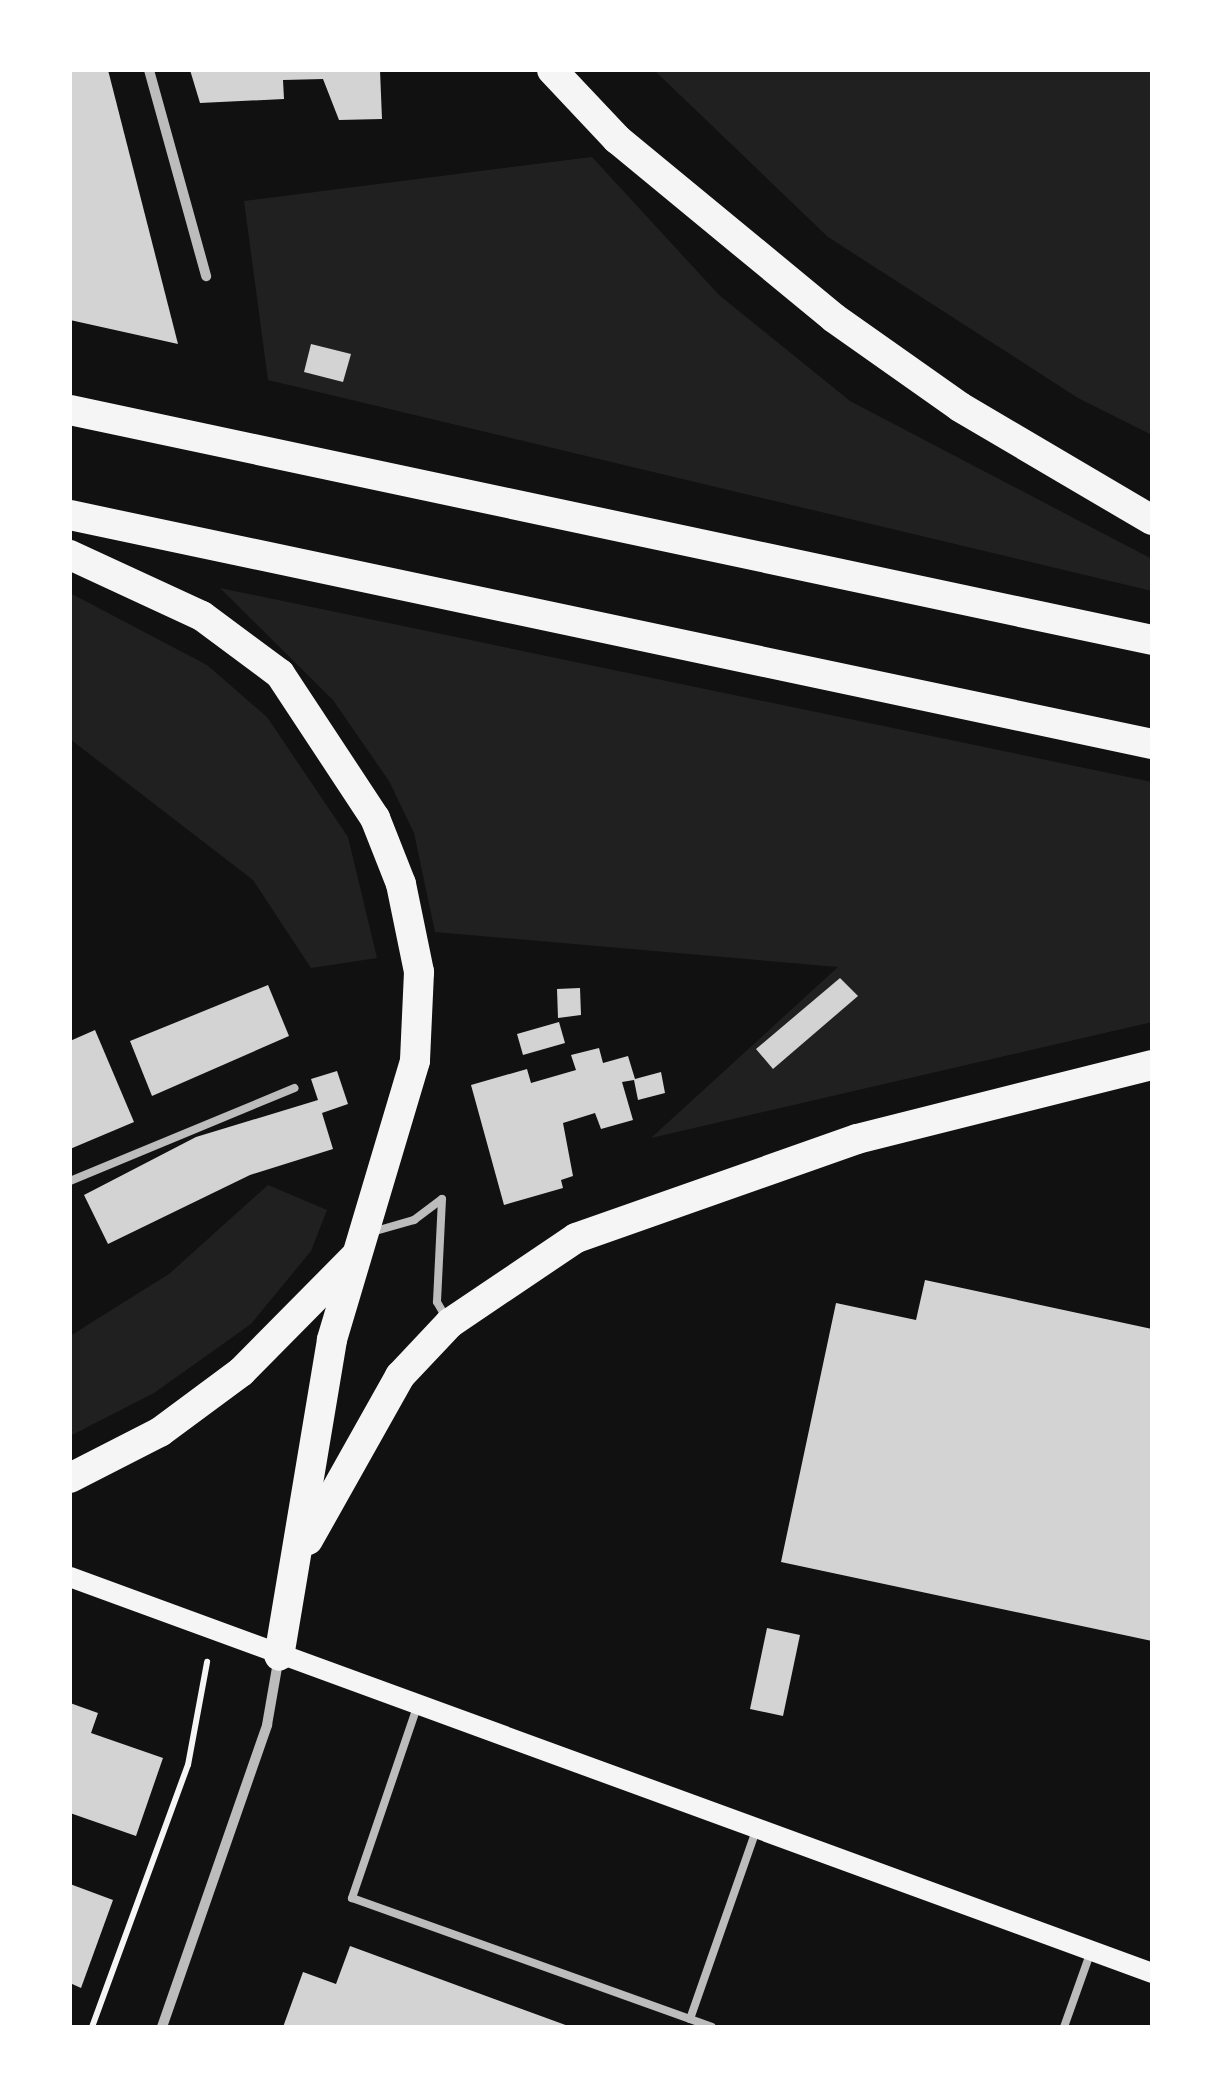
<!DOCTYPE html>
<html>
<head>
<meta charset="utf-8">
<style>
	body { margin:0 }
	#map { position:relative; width:1222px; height:2097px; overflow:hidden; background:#111; font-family:"Source Sans 3",sans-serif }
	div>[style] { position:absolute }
	.green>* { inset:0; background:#202020 }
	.building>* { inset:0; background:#d3d3d3 }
	.path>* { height:6px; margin:-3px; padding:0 3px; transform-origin:3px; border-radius:3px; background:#f5f5f5 }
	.service>* { height:8px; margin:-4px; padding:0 4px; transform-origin:4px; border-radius:4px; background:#bcbcbc }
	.minor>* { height:10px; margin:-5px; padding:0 5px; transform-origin:5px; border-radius:5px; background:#bcbcbc }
	.secondary>* { height:20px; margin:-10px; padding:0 10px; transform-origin:10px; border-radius:10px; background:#f5f5f5 }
	.motorway>* { height:30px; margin:-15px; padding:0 15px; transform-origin:15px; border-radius:15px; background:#f5f5f5 }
	span { translate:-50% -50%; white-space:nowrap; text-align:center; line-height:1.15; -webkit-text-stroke:8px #fff; paint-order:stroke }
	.frame { position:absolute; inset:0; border:72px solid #fff; pointer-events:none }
</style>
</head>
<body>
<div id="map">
	<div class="green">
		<div style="clip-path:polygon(654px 70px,1152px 70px,1152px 435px,1078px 398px,828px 237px)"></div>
		<div style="clip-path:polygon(592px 157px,719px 295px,850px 401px,1152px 559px,1152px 591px,268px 380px,244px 201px)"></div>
		<div style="clip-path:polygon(220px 588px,1152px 782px,1152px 1022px,651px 1138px,838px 967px,435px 932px,414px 833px,389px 781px,333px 700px)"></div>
		<div style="clip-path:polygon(70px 593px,207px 665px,267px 717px,348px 837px,377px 958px,311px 968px,253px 880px,70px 739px)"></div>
		<div style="clip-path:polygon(268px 1185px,327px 1210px,311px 1251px,251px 1324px,154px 1393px,70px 1436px,70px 1336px,169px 1274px)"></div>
	</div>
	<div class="building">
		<div style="clip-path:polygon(70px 70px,108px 70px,178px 344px,70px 320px)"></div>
		<div style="clip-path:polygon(190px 70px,380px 70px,382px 119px,339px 120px,323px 79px,283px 80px,284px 99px,200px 103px)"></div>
		<div style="clip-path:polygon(311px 344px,351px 354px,343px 382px,304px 372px)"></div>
		<div style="clip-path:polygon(840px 978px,858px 996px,773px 1069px,756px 1049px)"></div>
		<div style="clip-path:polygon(268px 985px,289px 1036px,152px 1096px,130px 1041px)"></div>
		<div style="clip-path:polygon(580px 988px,581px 1015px,558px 1018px,557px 989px)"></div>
		<div style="clip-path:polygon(559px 1022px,565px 1043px,523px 1055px,517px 1034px)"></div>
		<div style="clip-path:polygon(95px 1030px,134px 1122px,70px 1149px,70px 1041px)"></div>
		<div style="clip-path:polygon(599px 1048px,603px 1063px,628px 1056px,635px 1079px,661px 1072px,665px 1093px,638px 1100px,634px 1080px,622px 1082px,633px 1120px,601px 1129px,595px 1113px,563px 1123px,573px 1176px,561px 1180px,563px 1188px,504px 1205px,471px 1085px,527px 1069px,531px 1083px,576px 1070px,571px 1055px)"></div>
		<div style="clip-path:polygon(337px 1071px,348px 1104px,322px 1113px,333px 1149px,250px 1175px,108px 1244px,84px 1195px,196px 1137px,318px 1100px,311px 1079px)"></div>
		<div style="clip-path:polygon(925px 1280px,1152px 1329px,1152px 1641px,781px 1562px,836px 1303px,916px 1320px)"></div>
		<div style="clip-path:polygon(767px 1628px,800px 1635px,783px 1716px,750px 1709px)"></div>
		<div style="clip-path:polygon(70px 1703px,98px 1713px,91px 1733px,163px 1758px,136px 1836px,70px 1813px)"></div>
		<div style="clip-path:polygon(70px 1884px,113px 1900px,81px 1988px,70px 1983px)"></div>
		<div style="clip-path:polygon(350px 1946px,571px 2027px,283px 2027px,303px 1972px,336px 1984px)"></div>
	</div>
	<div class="path">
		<div style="left:92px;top:2027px;width:279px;rotate:-69.9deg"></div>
		<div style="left:188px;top:1765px;width:105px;rotate:-79.5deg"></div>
	</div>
	<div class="service">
		<div style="left:70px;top:1181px;width:243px;rotate:-22.5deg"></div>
		<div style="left:372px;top:1232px;width:44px;rotate:-15.9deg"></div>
		<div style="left:414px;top:1220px;width:35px;rotate:-37deg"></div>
		<div style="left:442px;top:1199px;width:103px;rotate:92.8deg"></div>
		<div style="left:437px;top:1302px;width:20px;rotate:60deg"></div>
		<div style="left:417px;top:1707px;width:202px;rotate:108.8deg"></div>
		<div style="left:352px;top:1898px;width:359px;rotate:19.7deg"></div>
		<div style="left:690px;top:2019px;width:199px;rotate:-70.7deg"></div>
		<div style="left:690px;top:2019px;width:23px;rotate:20deg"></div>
		<div style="left:1064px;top:2027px;width:81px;rotate:-70.4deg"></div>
	</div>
	<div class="minor">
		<div style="left:149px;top:70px;width:214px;rotate:74.5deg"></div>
		<div style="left:162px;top:2027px;width:320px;rotate:-70.8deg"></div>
		<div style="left:267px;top:1725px;width:64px;rotate:-80.1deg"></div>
	</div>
	<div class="secondary">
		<div style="left:70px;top:1577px;width:1152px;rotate:20.1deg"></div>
	</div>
	<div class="motorway">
		<div style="left:552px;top:70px;width:95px;rotate:46.7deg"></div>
		<div style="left:617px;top:139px;width:281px;rotate:39.5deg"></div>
		<div style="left:834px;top:318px;width:154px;rotate:35.2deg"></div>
		<div style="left:960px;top:407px;width:223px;rotate:30.5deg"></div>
		<div style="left:70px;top:410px;width:1106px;rotate:12deg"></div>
		<div style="left:70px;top:515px;width:1106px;rotate:11.95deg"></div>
		<div style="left:70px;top:555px;width:145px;rotate:24.8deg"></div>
		<div style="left:202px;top:616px;width:97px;rotate:36.6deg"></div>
		<div style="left:280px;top:674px;width:173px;rotate:56.6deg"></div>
		<div style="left:375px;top:818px;width:71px;rotate:68.5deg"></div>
		<div style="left:401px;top:884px;width:90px;rotate:78.4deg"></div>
		<div style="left:419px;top:972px;width:89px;rotate:92.6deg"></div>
		<div style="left:415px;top:1061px;width:291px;rotate:106.6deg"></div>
		<div style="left:332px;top:1340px;width:320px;rotate:99.5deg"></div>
		<div style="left:70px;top:1478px;width:101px;rotate:-27.1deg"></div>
		<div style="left:160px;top:1432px;width:101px;rotate:-36.5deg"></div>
		<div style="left:241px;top:1372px;width:162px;rotate:-45.3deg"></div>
		<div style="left:308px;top:1540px;width:188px;rotate:-60.7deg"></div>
		<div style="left:400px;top:1376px;width:73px;rotate:-46.7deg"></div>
		<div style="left:450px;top:1323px;width:152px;rotate:-34deg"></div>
		<div style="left:576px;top:1238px;width:298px;rotate:-19.4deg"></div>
		<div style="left:857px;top:1139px;width:304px;rotate:-14.1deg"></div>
	</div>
	<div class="frame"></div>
</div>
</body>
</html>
